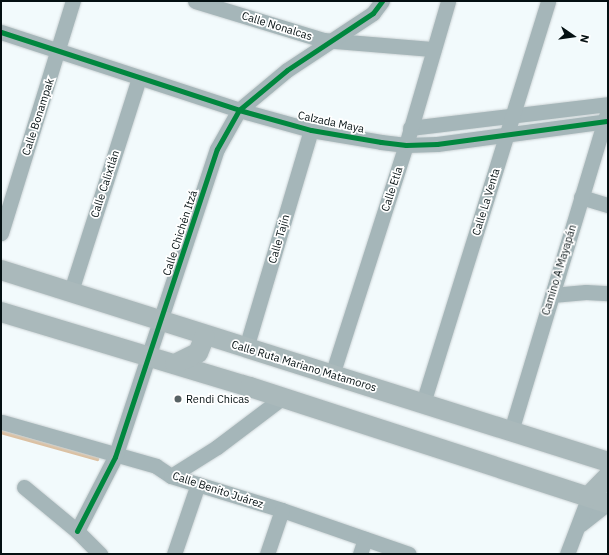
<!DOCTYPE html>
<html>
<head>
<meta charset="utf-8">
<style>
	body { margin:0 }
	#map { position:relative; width:609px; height:555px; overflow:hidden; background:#f2fafc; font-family:"IBM Plex Sans",sans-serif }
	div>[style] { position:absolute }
	.stream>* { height:3.5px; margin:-1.75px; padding:0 1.75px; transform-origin:1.75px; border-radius:1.75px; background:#dcc1a2 }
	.roads { filter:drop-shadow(0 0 1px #cdd4d6) drop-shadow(0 0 1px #cdd4d6) }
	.minor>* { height:15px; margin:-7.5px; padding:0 7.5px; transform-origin:7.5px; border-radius:7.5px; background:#a5b6b9 }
	.major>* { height:20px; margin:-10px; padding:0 10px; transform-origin:10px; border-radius:10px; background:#aab9bb }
	.cycleway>* { height:5px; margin:-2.5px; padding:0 2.5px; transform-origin:2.5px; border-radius:2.5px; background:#00873e }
	.dots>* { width:11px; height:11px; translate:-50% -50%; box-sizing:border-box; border:2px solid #fff; border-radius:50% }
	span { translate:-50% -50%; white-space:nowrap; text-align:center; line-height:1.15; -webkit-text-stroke:3.5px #fff; paint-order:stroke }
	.street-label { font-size:11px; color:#041012 }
	.poi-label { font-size:11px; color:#041012 }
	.left { translate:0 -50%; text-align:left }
	.frame { position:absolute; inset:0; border:2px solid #041012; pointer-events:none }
	.north { position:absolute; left:553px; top:16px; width:40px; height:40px; -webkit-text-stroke:3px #fff; paint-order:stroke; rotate:103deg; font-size:11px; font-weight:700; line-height:16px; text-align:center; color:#041012 }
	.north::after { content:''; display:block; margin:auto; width:14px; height:18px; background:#041012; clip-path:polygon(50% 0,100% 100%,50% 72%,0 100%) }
</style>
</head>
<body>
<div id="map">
	<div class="stream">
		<div style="left:1px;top:432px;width:100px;rotate:15.7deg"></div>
	</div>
	<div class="roads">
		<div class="minor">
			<div style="left:195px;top:1px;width:134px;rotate:16.9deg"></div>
			<div style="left:323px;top:40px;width:109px;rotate:4.7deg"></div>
			<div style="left:1px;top:32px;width:250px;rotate:18.1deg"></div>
			<div style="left:239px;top:110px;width:75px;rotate:15.5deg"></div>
			<div style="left:311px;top:130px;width:71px;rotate:9.7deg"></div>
			<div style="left:381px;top:142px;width:25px;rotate:7deg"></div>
			<div style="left:406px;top:145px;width:31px;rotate:-2deg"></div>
			<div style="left:437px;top:144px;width:173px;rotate:-7.7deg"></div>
			<div style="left:410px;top:128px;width:199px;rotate:-6.9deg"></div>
			<div style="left:581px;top:197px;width:28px;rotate:17deg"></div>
			<div style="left:1px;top:233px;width:243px;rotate:-72.8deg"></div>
			<div style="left:71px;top:291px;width:224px;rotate:-72.3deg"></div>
			<div style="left:552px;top:295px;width:34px;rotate:-5deg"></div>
			<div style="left:586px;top:292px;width:22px;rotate:3deg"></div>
			<div style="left:246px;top:348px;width:227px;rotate:-73.4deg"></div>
			<div style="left:332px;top:375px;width:242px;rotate:-72.2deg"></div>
			<div style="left:406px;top:145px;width:150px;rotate:-73.7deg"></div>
			<div style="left:423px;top:403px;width:421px;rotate:-72.7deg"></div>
			<div style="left:2px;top:422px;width:160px;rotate:15.9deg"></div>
			<div style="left:156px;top:466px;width:18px;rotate:34deg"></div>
			<div style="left:171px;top:476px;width:116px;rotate:17deg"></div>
			<div style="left:282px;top:510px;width:134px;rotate:19.1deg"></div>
			<div style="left:511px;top:431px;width:335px;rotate:-73.2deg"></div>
			<div style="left:171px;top:476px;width:54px;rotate:-32.2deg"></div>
			<div style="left:217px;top:447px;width:83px;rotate:-37.1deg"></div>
			<div style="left:24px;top:487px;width:69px;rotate:39.7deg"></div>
			<div style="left:77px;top:531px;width:33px;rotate:45deg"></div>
			<div style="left:581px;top:524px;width:34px;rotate:-38deg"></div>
			<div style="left:77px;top:531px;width:83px;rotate:-62.8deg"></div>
			<div style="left:115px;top:457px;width:324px;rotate:-71.7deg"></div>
			<div style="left:217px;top:149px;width:45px;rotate:-60.6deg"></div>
			<div style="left:239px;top:110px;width:62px;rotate:-39.8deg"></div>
			<div style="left:287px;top:70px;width:103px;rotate:-33.5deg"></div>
			<div style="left:373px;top:13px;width:15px;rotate:-53deg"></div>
			<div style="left:174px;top:554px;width:74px;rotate:-71.1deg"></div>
			<div style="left:267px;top:554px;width:46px;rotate:-71.2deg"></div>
			<div style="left:360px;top:554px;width:16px;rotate:-72deg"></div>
			<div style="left:567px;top:554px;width:62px;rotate:-69.2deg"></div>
		</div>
		<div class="major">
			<div style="left:1px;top:270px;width:637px;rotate:17.55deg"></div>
			<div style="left:1px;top:312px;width:260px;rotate:16.8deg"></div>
			<div style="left:250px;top:387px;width:376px;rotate:18deg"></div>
			<div style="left:175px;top:364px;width:25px;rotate:-26deg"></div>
			<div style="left:198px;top:353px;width:18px;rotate:-68deg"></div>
			<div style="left:589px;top:496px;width:28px;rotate:-46deg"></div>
		</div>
	</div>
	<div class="cycleway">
		<div style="left:1px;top:32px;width:250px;rotate:18.1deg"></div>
		<div style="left:239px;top:110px;width:75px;rotate:15.5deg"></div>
		<div style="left:311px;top:130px;width:71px;rotate:9.7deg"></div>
		<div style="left:381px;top:142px;width:25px;rotate:7deg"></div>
		<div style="left:406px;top:145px;width:31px;rotate:-2deg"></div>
		<div style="left:437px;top:144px;width:173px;rotate:-7.7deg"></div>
		<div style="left:77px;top:531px;width:83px;rotate:-62.8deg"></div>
		<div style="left:115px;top:457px;width:324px;rotate:-71.7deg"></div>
		<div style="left:217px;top:149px;width:45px;rotate:-60.6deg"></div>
		<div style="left:239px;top:110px;width:62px;rotate:-39.8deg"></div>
		<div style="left:287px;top:70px;width:103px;rotate:-33.5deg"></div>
		<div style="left:373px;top:13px;width:15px;rotate:-53deg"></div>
	</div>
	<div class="dots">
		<div style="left:178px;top:399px;background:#576264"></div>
	</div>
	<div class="street-label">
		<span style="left:277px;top:26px;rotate:17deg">Calle Nonalcas</span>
		<span style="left:38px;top:117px;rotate:-72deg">Calle Bonampak</span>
		<span style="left:331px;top:122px;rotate:12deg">Calzada Maya</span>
		<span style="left:105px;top:184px;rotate:-72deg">Calle Calixtlán</span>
		<span style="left:392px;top:189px;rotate:-72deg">Calle Etla</span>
		<span style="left:486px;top:202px;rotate:-73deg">Calle La Venta</span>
		<span style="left:180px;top:233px;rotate:-72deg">Calle Chichén Itzá</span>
		<span style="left:279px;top:239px;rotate:-74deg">Calle Tajín</span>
		<span style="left:559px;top:270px;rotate:-73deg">Camino A Mayapán</span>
		<span style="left:304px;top:366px;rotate:17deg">Calle Ruta Mariano Matamoros</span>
		<span style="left:218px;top:490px;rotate:18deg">Calle Benito Juárez</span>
	</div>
	<div class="poi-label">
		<span class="left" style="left:186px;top:399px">Rendi Chicas</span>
	</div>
	<div class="frame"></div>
	<div class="north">N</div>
</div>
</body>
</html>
